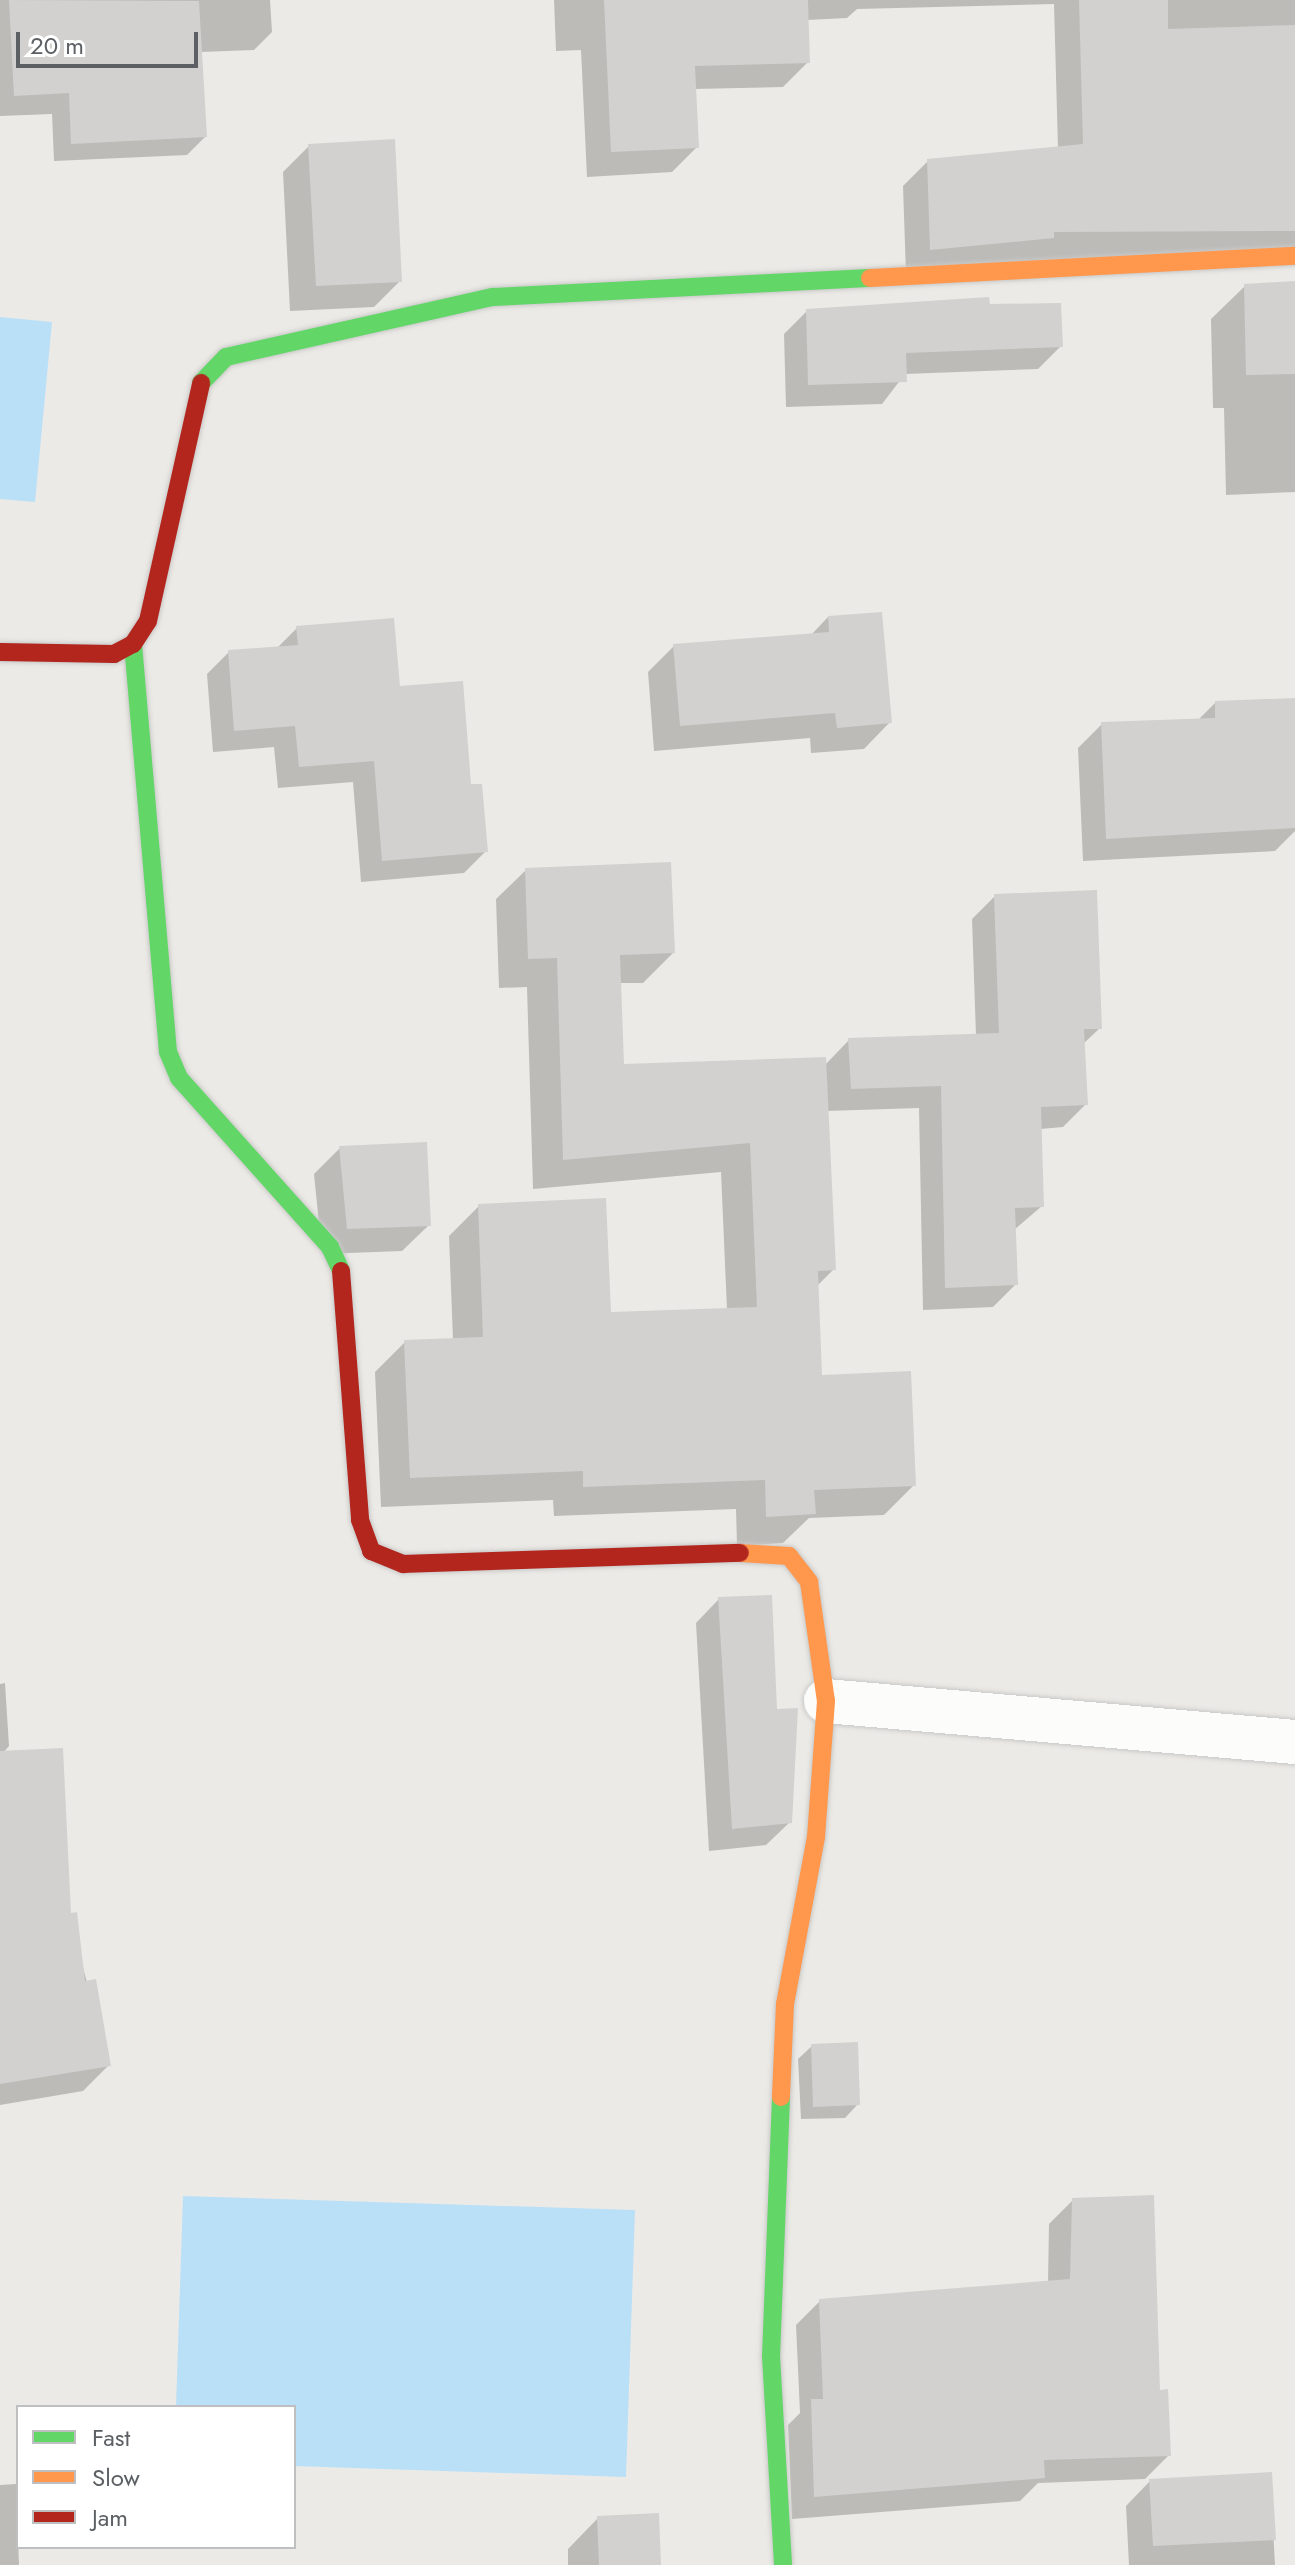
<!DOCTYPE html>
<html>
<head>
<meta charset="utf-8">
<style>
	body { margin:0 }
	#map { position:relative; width:1295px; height:2565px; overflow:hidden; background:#eceae6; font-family:Jost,sans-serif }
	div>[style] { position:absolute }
	.water>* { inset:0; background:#bae0f7 }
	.shadow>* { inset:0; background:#0003 }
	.building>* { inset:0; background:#d3d1cf }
	.roads { filter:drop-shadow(0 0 2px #c8c9c8) drop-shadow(0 0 2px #c8c9c8) }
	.street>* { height:44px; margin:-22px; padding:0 22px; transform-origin:22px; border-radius:22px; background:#fcfcfb }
	.fast>* { height:18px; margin:-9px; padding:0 9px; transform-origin:9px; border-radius:9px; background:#63d668 }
	.slow>* { height:18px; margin:-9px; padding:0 9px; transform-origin:9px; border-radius:9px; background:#ff974d }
	.jam>* { height:18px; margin:-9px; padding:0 9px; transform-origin:9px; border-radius:9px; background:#b3261e }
	span { translate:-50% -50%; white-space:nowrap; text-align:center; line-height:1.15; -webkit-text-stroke:6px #fff; paint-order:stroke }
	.legend { position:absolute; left:16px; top:2405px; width:280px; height:144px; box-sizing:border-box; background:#fff; border:2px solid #bebfc1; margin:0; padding:10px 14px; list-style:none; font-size:24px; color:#5c6064 }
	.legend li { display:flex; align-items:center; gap:16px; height:40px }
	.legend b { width:40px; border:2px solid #bebfc1 }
	.scale { position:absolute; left:16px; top:32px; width:182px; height:36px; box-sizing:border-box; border:4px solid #5c6064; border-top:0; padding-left:10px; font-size:24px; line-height:28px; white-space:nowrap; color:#5c6064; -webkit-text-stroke:6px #fff; paint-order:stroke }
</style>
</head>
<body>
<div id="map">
	<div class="water">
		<div style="clip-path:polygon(0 317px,52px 322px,35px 502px,0 499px)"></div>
		<div style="clip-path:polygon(183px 2196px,635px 2210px,626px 2477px,294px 2466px,294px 2407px,176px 2407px)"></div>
	</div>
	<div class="shadow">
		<div style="clip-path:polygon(0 0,270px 0,272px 32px,254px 50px,200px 52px,205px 137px,187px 155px,54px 161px,52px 114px,0 116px)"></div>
		<div style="clip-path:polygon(554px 0,1295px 0,1295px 262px,906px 274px,903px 186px,928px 161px,1058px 149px,1054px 4px,857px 9px,847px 18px,807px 20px,808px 62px,783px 87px,694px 89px,697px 147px,672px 172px,587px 177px,581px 50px,556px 51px)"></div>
		<div style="clip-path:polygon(309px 146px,400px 281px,374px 307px,290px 311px,283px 172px)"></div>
		<div style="clip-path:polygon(1295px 283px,1295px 492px,1226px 495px,1224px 408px,1213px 408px,1211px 319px,1245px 286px)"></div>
		<div style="clip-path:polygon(988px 306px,1061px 346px,1038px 369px,905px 374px,882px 404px,786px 407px,784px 334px,807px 311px)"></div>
		<div style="clip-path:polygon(828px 617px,890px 722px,864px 749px,811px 753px,810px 738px,654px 751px,648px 672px,674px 646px,811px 635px)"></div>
		<div style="clip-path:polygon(297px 628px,398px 688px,469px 787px,486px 851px,464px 873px,361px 882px,353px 782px,278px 788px,274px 747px,213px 752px,207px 674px,229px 652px,276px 649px)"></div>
		<div style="clip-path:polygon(1215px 703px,1295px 752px,1295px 831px,1275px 851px,1083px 861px,1078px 748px,1102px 724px,1197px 721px)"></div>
		<div style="clip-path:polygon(526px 870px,673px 953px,643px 983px,619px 983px,622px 1066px,824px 1066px,849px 1040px,976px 1036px,972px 919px,995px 896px,1100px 1028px,1083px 1044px,1086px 1104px,1063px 1127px,1040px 1129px,1042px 1206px,1014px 1230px,1016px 1284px,993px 1307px,923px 1310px,919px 1108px,826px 1111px,834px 1269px,817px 1286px,820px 1377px,914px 1485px,884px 1515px,809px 1518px,783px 1543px,737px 1546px,736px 1509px,554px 1516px,553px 1500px,381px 1507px,375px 1372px,405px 1342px,453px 1340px,449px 1236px,479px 1206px,610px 1314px,727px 1310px,721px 1172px,533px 1189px,527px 987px,499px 988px,496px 899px)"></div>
		<div style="clip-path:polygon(340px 1148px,429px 1225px,402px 1251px,322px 1254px,314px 1174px)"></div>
		<div style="clip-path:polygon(719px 1599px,775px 1711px,790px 1822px,766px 1845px,709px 1851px,696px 1623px)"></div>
		<div style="clip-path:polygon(5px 1683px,9px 1746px,3px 1753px,69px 1915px,109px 2065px,83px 2091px,0 2105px,0 1684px)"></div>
		<div style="clip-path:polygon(812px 2046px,858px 2104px,845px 2118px,801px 2119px,798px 2059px)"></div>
		<div style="clip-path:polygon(1073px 2200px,1158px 2392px,1169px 2455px,1145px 2479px,1038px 2483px,1020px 2501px,792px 2519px,788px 2425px,800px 2413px,796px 2325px,820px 2301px,1048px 2282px,1049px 2224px)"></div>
		<div style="clip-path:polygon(1270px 2474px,1275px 2565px,1129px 2565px,1126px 2506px,1150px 2481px)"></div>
		<div style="clip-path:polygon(16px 2484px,19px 2565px,0 2565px,0 2485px)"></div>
		<div style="clip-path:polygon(598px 2518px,659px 2565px,568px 2565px,568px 2549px)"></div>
	</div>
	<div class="building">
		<div style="clip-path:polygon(9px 0,199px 1px,207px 137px,71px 144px,69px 93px,14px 96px)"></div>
		<div style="clip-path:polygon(604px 0,808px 0,810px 63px,695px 66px,699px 148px,611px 152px)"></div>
		<div style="clip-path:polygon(1079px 0,1168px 0,1168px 29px,1295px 25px,1295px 231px,1054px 232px,1054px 238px,930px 250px,927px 159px,1083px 144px)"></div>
		<div style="clip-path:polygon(395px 139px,402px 282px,316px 286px,308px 144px)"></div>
		<div style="clip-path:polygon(1295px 281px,1295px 374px,1246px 375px,1244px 284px)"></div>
		<div style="clip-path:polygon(989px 297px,990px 304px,1061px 303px,1063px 347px,906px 353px,907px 382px,808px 385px,806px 309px)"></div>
		<div style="clip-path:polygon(882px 612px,892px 723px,837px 728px,835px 713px,680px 726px,673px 644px,829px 632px,828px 616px)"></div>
		<div style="clip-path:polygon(394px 618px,400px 686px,463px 681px,471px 784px,482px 784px,488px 852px,382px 861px,374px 761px,299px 767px,295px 726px,234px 731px,228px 650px,298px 645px,296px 626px)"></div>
		<div style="clip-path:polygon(1295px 698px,1295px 828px,1106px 839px,1101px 722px,1215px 718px,1215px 701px)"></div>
		<div style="clip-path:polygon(671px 862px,675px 953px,620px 955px,624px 1064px,826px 1057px,836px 1270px,818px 1271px,822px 1375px,911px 1371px,916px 1486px,814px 1490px,816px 1514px,766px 1517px,765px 1480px,583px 1487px,583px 1471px,410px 1478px,404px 1340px,483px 1337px,478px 1204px,606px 1198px,611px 1312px,757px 1307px,750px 1143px,563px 1160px,557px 958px,528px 959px,525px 868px)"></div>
		<div style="clip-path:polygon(1097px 890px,1102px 1029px,1084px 1029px,1088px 1105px,1041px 1107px,1044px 1207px,1015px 1208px,1018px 1285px,945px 1288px,941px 1086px,851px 1089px,848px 1038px,999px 1033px,994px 894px)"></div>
		<div style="clip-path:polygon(427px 1142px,431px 1226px,347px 1229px,339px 1146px)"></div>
		<div style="clip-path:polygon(772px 1595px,777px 1709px,798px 1708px,792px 1823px,732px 1829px,718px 1597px)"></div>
		<div style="clip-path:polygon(63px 1748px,71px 1913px,77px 1912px,85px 1981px,96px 1979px,111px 2066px,0 2084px,0 1751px)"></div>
		<div style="clip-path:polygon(858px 2042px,860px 2105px,813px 2107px,811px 2044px)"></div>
		<div style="clip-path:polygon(1154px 2195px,1160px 2390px,1168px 2389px,1171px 2456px,1044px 2460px,1045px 2478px,814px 2497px,811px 2399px,823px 2399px,819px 2299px,1070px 2279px,1072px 2198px)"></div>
		<div style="clip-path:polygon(1272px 2472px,1276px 2540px,1153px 2546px,1149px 2479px)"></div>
		<div style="clip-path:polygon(659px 2513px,661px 2565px,599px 2565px,597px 2516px)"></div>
	</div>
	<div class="roads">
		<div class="street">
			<div style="left:826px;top:1701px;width:471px;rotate:5deg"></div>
		</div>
		<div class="fast">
			<div style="left:201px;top:383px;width:36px;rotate:-46deg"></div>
			<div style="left:226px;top:357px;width:274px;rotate:-12.7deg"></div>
			<div style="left:493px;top:297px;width:377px;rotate:-2.9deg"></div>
			<div style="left:133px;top:644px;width:409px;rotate:85.1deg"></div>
			<div style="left:168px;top:1052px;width:28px;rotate:67deg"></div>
			<div style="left:179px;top:1078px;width:227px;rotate:48.2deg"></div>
			<div style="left:330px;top:1247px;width:26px;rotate:65deg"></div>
			<div style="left:781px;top:2097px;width:259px;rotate:92.2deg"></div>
			<div style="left:771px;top:2356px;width:209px;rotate:86.7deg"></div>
		</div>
		<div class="slow">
			<div style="left:870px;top:278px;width:426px;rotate:-3deg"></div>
			<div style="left:740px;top:1553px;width:49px;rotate:3.5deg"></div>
			<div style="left:789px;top:1556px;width:33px;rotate:52deg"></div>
			<div style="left:809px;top:1582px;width:120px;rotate:81.9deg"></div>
			<div style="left:826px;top:1701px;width:136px;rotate:94.2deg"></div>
			<div style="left:816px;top:1837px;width:170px;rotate:100.5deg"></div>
			<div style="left:785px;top:2004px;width:93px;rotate:92.5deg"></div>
		</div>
		<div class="jam">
			<div style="left:0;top:652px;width:114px;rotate:1deg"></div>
			<div style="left:114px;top:654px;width:21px;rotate:-28deg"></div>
			<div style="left:133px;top:644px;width:27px;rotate:-57deg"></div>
			<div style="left:148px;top:621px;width:244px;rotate:-77.4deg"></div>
			<div style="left:341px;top:1271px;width:250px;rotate:85.6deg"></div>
			<div style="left:360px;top:1520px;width:33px;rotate:70deg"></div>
			<div style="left:371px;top:1551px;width:35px;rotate:22deg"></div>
			<div style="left:403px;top:1564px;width:337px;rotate:-1.9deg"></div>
		</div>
	</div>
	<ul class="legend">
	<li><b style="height:10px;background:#63d668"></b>Fast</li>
	<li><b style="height:10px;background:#ff974d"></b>Slow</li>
	<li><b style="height:10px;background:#b3261e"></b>Jam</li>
	</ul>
	<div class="scale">20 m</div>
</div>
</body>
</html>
